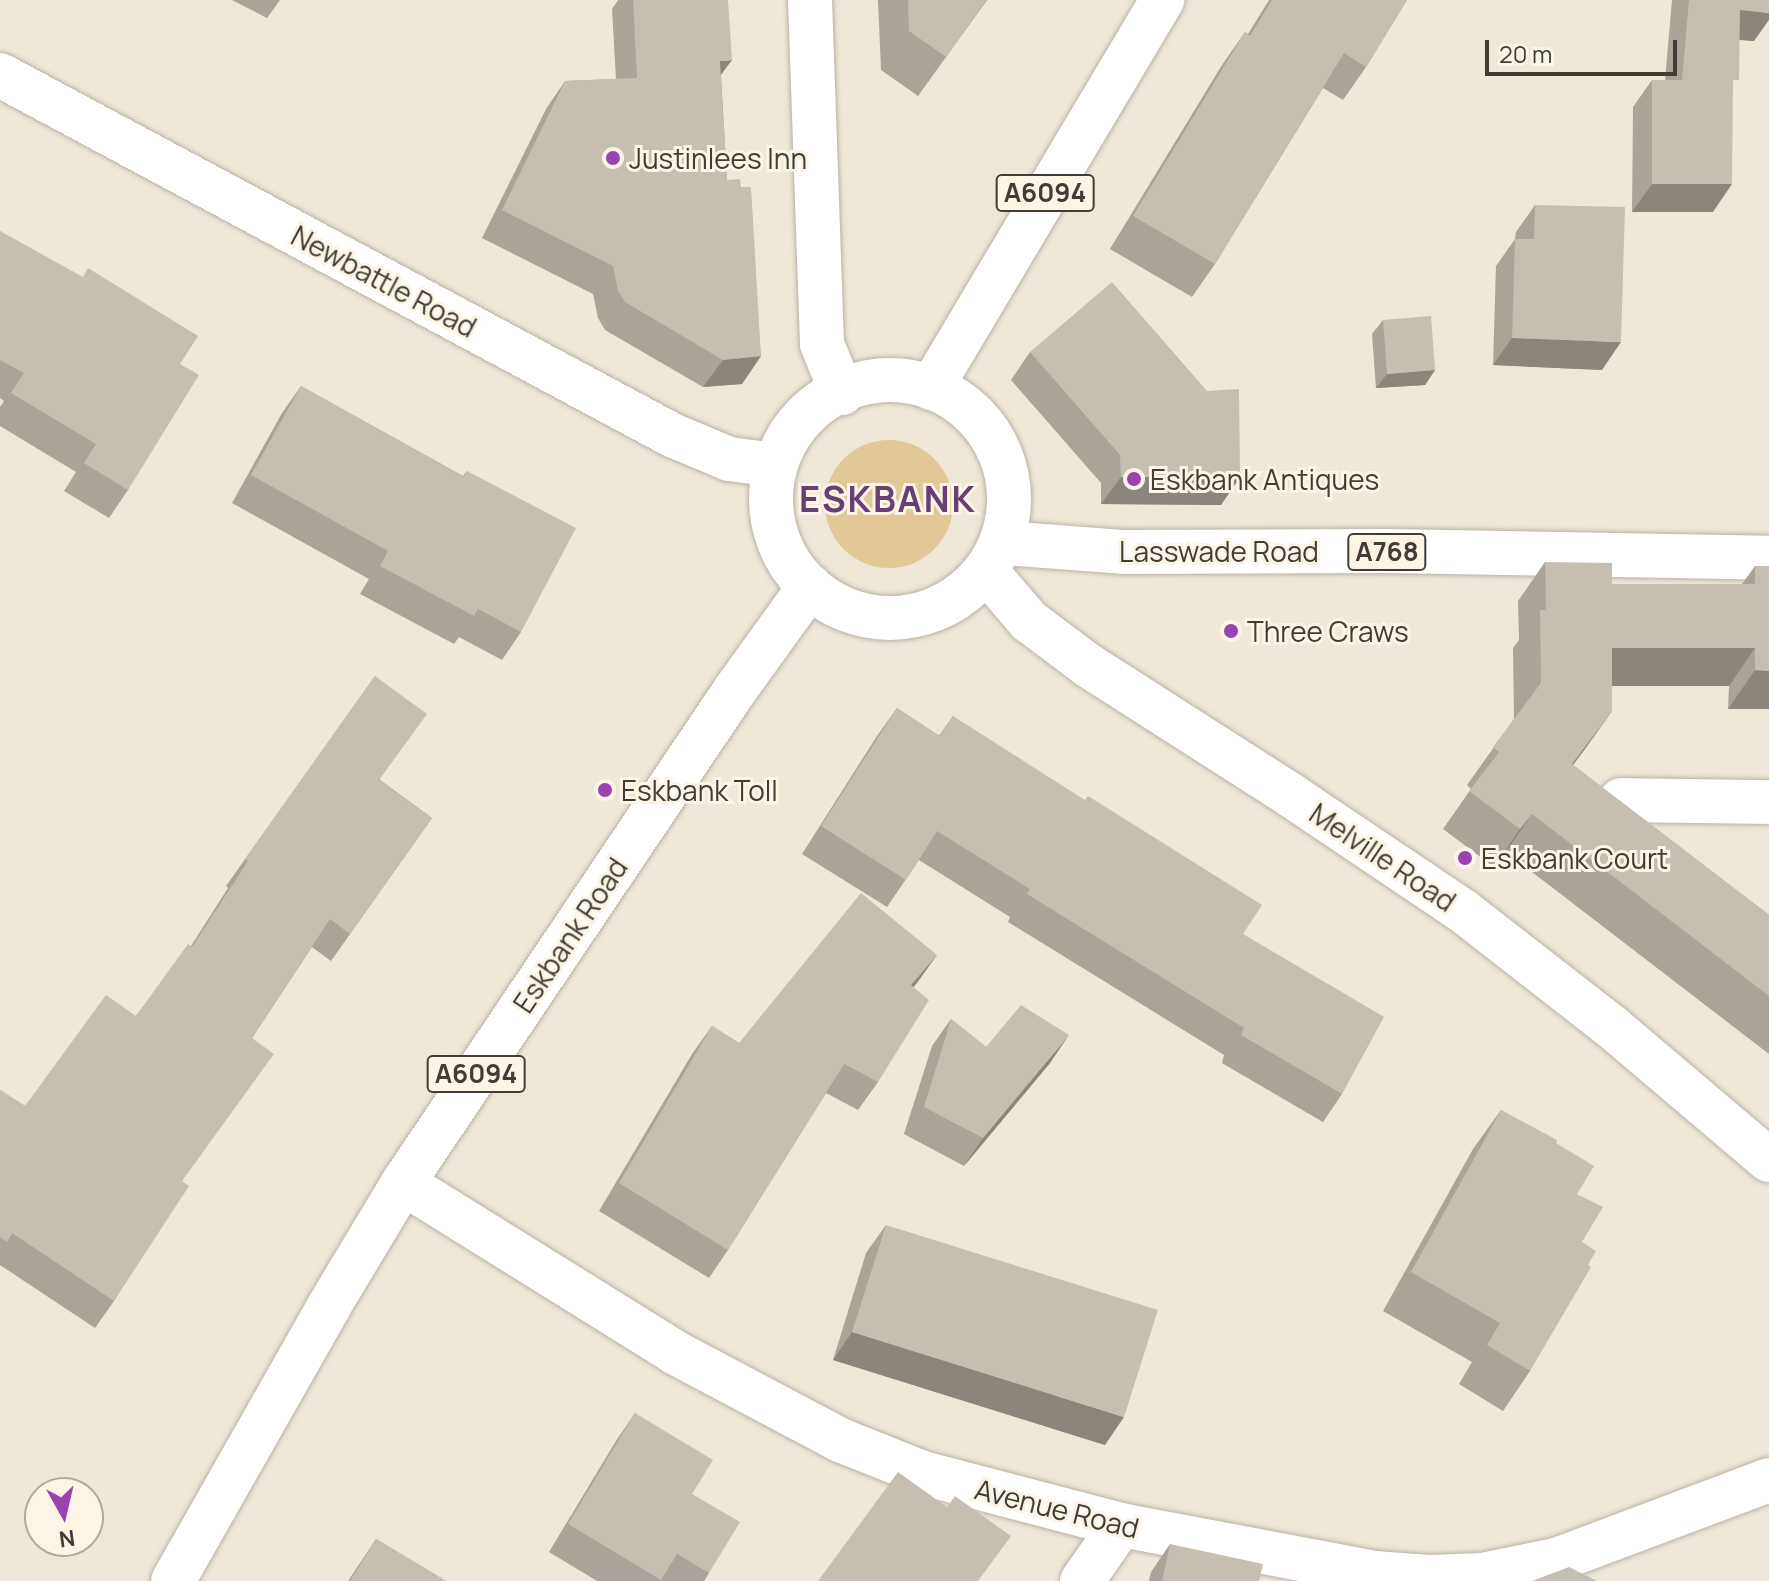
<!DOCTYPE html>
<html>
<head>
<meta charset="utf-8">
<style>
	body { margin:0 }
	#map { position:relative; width:1769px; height:1581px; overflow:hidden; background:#efe7d8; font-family:Manrope,sans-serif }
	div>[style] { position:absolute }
	.green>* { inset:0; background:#e2c897 }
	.round { border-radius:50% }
	.roads { filter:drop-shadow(0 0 2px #b9b2a4) drop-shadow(0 0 2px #b9b2a4) }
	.minor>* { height:44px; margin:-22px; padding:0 22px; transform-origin:22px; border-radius:22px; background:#fff }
	.secondary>* { height:44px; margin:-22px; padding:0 22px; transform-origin:22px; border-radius:22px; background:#fff }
	.primary>* { height:44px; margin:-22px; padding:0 22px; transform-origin:22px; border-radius:22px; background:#fff }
	.primary>.ring { margin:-22px; padding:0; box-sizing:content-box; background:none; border:44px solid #fff; border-radius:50% }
	.wall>* { inset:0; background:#aaa397 }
	.shaded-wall>* { inset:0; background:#8b857b }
	.building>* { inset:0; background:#c6beb0 }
	.dots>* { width:22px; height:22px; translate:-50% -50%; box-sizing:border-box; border:4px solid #fcf4e5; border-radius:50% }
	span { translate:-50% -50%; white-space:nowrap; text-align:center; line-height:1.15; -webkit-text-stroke:6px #fcf4e5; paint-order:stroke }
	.shield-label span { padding:2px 6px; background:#fcf4e5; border:2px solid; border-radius:6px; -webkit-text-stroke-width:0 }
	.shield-label { font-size:26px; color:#403c37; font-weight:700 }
	.poi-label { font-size:28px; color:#403c37 }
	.left { translate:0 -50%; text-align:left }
	.street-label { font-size:28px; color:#403c37 }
	.district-label { font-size:36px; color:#693e75; font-weight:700; letter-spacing:2px }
	.north { position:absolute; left:24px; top:1477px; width:80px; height:80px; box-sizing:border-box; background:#fcf4e5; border:2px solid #b1aa9f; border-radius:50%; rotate:172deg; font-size:22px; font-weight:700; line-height:32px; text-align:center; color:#403c37 }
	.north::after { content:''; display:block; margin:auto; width:28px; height:36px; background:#9943b0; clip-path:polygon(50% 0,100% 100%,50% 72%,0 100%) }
	.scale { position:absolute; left:1485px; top:40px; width:192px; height:36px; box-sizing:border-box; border:4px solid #403c37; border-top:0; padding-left:10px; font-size:24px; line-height:28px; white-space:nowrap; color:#403c37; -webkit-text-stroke:6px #fcf4e5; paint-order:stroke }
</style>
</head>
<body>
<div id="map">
	<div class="green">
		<div class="round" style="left:825px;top:440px;width:128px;height:128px"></div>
	</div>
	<div class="roads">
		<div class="minor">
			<div style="left:1621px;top:800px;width:148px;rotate:0.8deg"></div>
			<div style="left:403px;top:1183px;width:319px;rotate:31.9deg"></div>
			<div style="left:674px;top:1352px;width:188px;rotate:27.9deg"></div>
			<div style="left:840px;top:1440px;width:89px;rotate:21.7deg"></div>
			<div style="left:923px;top:1473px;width:205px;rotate:14.7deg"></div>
			<div style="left:1121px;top:1525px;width:258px;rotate:10.7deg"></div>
			<div style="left:1374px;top:1573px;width:55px;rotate:4.2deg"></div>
			<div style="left:1429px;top:1577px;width:53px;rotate:-2.2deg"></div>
			<div style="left:1482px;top:1575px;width:76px;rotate:-11.5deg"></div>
			<div style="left:1556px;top:1560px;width:228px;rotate:-20.6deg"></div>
			<div style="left:1082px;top:1581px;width:68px;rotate:-55.1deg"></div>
		</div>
		<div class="secondary">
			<div style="left:810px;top:0;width:344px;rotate:88deg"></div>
			<div style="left:822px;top:344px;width:53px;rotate:67.8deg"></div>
			<div style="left:0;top:75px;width:762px;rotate:28.18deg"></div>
			<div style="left:672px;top:435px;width:62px;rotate:22.8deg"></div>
			<div style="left:729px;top:459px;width:47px;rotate:7.3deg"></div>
			<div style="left:986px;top:571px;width:66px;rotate:49.3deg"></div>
			<div style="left:1029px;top:621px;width:75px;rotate:36.9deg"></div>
			<div style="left:1089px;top:666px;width:241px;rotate:32.6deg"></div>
			<div style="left:1292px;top:796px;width:206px;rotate:33.9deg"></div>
			<div style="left:1463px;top:911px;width:189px;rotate:37.9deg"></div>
			<div style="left:1612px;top:1027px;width:206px;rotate:40.3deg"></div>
		</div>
		<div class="primary">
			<div class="ring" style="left:771px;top:380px;width:194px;height:194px"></div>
			<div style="left:931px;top:388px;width:452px;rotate:-59.2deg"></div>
			<div style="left:1004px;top:543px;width:119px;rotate:4.3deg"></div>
			<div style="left:1123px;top:552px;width:262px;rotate:-0.2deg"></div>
			<div style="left:1385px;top:551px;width:384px;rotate:1deg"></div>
			<div style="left:173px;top:1581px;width:316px;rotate:-60.4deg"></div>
			<div style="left:329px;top:1306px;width:144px;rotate:-59deg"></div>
			<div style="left:403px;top:1183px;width:594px;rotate:-56.04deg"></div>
			<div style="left:735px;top:690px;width:128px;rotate:-54.2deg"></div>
		</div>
	</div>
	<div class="wall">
		<div style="clip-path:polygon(232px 0,280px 0,267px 18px)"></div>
		<div style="clip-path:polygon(618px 0,728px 0,721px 75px,727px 180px,761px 356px,742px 384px,703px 387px,605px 330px,598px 318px,593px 294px,482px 238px,546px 109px,565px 81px,616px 79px,612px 9px)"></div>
		<div style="clip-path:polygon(878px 0,987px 0,918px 96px,881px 70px)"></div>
		<div style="clip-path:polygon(1269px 0,1407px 0,1366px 67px,1343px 100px,1323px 88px,1215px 264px,1192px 297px,1110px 249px,1222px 65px,1245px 32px,1248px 34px)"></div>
		<div style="clip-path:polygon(1672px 0,1769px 0,1754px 41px,1739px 40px,1713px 212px,1632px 212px,1633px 107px,1652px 80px,1665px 80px)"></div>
		<div style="clip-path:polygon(1535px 205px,1602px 370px,1493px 365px,1496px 266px,1515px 239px,1516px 232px)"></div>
		<div style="clip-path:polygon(0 231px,180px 364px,128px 490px,109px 518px,64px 491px,76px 472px,0 426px,0 407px,4px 401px,0 398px)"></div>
		<div style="clip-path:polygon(1383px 320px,1435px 370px,1425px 385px,1376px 388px,1372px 334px)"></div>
		<div style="clip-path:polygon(1030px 352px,1240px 477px,1221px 505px,1101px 504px,1101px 483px,1011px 380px)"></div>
		<div style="clip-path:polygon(301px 386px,463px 476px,467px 471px,521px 632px,502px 660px,459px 637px,454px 644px,360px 594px,369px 579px,232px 503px,282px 413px)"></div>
		<div style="clip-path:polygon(1545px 562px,1612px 584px,1742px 584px,1755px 566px,1769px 709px,1728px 709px,1729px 686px,1612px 686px,1612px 711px,1573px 765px,1769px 915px,1769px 1054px,1506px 852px,1494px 867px,1443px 829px,1471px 789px,1467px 785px,1514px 719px,1513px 648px,1519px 640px,1518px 601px)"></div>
		<div style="clip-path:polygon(375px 676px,380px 780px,432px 818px,331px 961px,312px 947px,252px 1038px,182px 1181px,114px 1301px,95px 1328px,0 1265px,0 1090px,25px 1106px,136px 1016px,191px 946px,228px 888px,226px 886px)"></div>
		<div style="clip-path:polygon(897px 708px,939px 736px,953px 716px,1243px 934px,1342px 1094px,1323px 1122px,1222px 1063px,1224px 1055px,1008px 922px,1010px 917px,919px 860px,887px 907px,802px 854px,877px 736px)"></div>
		<div style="clip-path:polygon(937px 955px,913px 987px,878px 1082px,858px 1110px,826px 1093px,728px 1250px,709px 1278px,599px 1211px,692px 1054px,712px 1026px,739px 1043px)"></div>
		<div style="clip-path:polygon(951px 1019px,986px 1047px,1050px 1063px,964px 1166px,904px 1134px,932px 1046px)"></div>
		<div style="clip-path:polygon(1501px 1110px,1556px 1143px,1582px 1242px,1530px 1371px,1503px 1411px,1459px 1384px,1472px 1362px,1383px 1311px,1473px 1149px)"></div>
		<div style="clip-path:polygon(886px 1225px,1105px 1445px,833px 1360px,866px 1253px)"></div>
		<div style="clip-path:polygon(635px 1413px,692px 1494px,709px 1573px,704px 1581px,597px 1581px,549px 1552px,616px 1441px)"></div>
		<div style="clip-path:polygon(376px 1539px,446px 1581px,348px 1581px)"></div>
		<div style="clip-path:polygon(1170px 1544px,1259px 1581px,1149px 1581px,1151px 1572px)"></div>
	</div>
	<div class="shaded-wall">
		<div style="clip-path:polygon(1740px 10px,1769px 13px,1769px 20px,1754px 41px,1720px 38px)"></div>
		<div style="clip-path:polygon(732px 60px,712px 87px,720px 61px)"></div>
		<div style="clip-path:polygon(1652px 184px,1732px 184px,1713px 212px,1632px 212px)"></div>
		<div style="clip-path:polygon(1512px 338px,1621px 342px,1602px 370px,1493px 365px)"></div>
		<div style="clip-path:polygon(761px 356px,742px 384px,703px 387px,723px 360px)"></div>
		<div style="clip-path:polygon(1435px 370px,1425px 385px,1376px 388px,1387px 374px)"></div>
		<div style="clip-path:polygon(1121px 477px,1240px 477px,1221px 505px,1101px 504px)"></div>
		<div style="clip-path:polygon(1612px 648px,1755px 648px,1729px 686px,1585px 686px)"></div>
		<div style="clip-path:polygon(1755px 670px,1769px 671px,1769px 709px,1728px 709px)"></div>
		<div style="clip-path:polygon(1612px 711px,1585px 749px,1545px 802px,1572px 764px)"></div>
		<div style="clip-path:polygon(1532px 814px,1506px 852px,1494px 867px,1520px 829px)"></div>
		<div style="clip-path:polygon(937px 955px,917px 983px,891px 1013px,911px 985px)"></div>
		<div style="clip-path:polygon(1069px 1035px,1050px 1063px,964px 1166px,983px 1138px)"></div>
		<div style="clip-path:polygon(852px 1332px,1124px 1417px,1105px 1445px,833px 1360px)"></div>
	</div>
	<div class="building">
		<div style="clip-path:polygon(633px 0,728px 0,732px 60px,720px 61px,727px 180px,740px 179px,741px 187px,751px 187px,761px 356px,723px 360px,625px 302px,618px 291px,613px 266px,502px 210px,565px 81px,637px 78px)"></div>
		<div style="clip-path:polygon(908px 0,986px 0,946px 57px,909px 31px)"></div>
		<div style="clip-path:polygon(1272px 0,1407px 0,1366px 67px,1344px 53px,1215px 264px,1133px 216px,1245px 32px,1250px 36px)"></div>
		<div style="clip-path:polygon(1689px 0,1769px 0,1769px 13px,1740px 10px,1739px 80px,1733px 80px,1732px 184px,1652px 184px,1652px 80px,1682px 80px)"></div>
		<div style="clip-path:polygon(1535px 205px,1625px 207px,1621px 342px,1512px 338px,1515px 239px,1534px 239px)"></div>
		<div style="clip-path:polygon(0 231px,83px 277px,88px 268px,198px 336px,180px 364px,199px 375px,128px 490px,84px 463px,96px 444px,11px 393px,24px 373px,0 360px)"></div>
		<div style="clip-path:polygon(1112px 282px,1207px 391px,1239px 389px,1240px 477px,1121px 477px,1120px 455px,1030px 352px)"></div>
		<div style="clip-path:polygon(1431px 316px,1435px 370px,1387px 374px,1383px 320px)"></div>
		<div style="clip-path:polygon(301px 386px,464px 477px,467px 471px,576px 528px,521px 632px,478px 609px,474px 616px,380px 566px,388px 551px,251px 475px)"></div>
		<div style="clip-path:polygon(1545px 562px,1612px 563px,1612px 584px,1755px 584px,1755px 566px,1769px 566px,1769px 671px,1755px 670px,1755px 648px,1612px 648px,1612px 711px,1572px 764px,1769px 915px,1769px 996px,1532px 814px,1520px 829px,1469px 791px,1499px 752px,1493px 747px,1541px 683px,1540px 610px,1546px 610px)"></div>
		<div style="clip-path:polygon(375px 676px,427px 714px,379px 780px,432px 818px,350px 934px,330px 919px,252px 1038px,274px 1054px,182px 1181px,189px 1186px,114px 1301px,12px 1233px,7px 1242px,0 1237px,0 1090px,25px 1106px,106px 995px,136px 1016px,188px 944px,192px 947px,248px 861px,245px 859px)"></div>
		<div style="clip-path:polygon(897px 708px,940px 736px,953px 716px,1085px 800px,1088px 796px,1262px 905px,1243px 934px,1384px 1017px,1342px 1094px,1241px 1035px,1244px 1028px,1027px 894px,1030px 889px,937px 831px,906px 880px,821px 826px)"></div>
		<div style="clip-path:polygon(861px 893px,937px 955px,911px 985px,929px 1000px,878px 1082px,844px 1064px,728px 1250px,619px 1183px,712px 1026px,739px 1043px)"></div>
		<div style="clip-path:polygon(1021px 1005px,1069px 1035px,983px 1138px,924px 1107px,951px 1019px,986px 1047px)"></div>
		<div style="clip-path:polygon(1501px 1110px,1557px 1140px,1556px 1143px,1594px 1166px,1577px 1194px,1603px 1207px,1582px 1242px,1596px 1251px,1588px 1265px,1591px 1267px,1530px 1371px,1487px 1345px,1500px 1323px,1411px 1272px)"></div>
		<div style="clip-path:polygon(886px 1225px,1158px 1310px,1124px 1417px,852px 1332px)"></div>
		<div style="clip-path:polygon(635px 1413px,713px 1460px,692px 1494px,740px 1522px,709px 1573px,677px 1554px,661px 1580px,568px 1524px)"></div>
		<div style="clip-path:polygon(898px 1472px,947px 1507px,955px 1496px,1011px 1536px,978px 1581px,818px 1581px)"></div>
		<div style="clip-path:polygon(376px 1539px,446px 1581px,350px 1581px)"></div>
		<div style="clip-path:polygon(1170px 1544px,1263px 1564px,1259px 1581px,1162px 1581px)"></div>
		<div style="clip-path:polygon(1569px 1567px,1597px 1581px,1532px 1581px)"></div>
	</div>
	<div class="dots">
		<div style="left:613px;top:158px;background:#9943b0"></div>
		<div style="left:1134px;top:479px;background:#9943b0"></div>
		<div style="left:1231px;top:631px;background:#9943b0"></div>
		<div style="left:605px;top:790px;background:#9943b0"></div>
		<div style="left:1465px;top:858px;background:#9943b0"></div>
	</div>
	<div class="shield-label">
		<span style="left:1045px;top:193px">A6094</span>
		<span style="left:1387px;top:552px">A768</span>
		<span style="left:476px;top:1074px">A6094</span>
	</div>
	<div class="poi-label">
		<span class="left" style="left:629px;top:158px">Justinlees Inn</span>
		<span class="left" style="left:1150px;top:479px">Eskbank Antiques</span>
		<span class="left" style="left:1247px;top:631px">Three Craws</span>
		<span class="left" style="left:621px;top:790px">Eskbank Toll</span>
		<span class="left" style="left:1481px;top:858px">Eskbank Court</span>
	</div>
	<div class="street-label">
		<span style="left:384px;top:281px;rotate:28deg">Newbattle Road</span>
		<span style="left:1219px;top:551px">Lasswade Road</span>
		<span style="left:1383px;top:857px;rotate:34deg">Melville Road</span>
		<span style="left:570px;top:935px;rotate:-56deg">Eskbank Road</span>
		<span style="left:1057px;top:1508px;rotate:14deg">Avenue Road</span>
	</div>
	<div class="district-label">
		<span style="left:888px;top:499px">ESKBANK</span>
	</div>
	<div class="north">N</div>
	<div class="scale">20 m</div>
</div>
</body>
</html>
